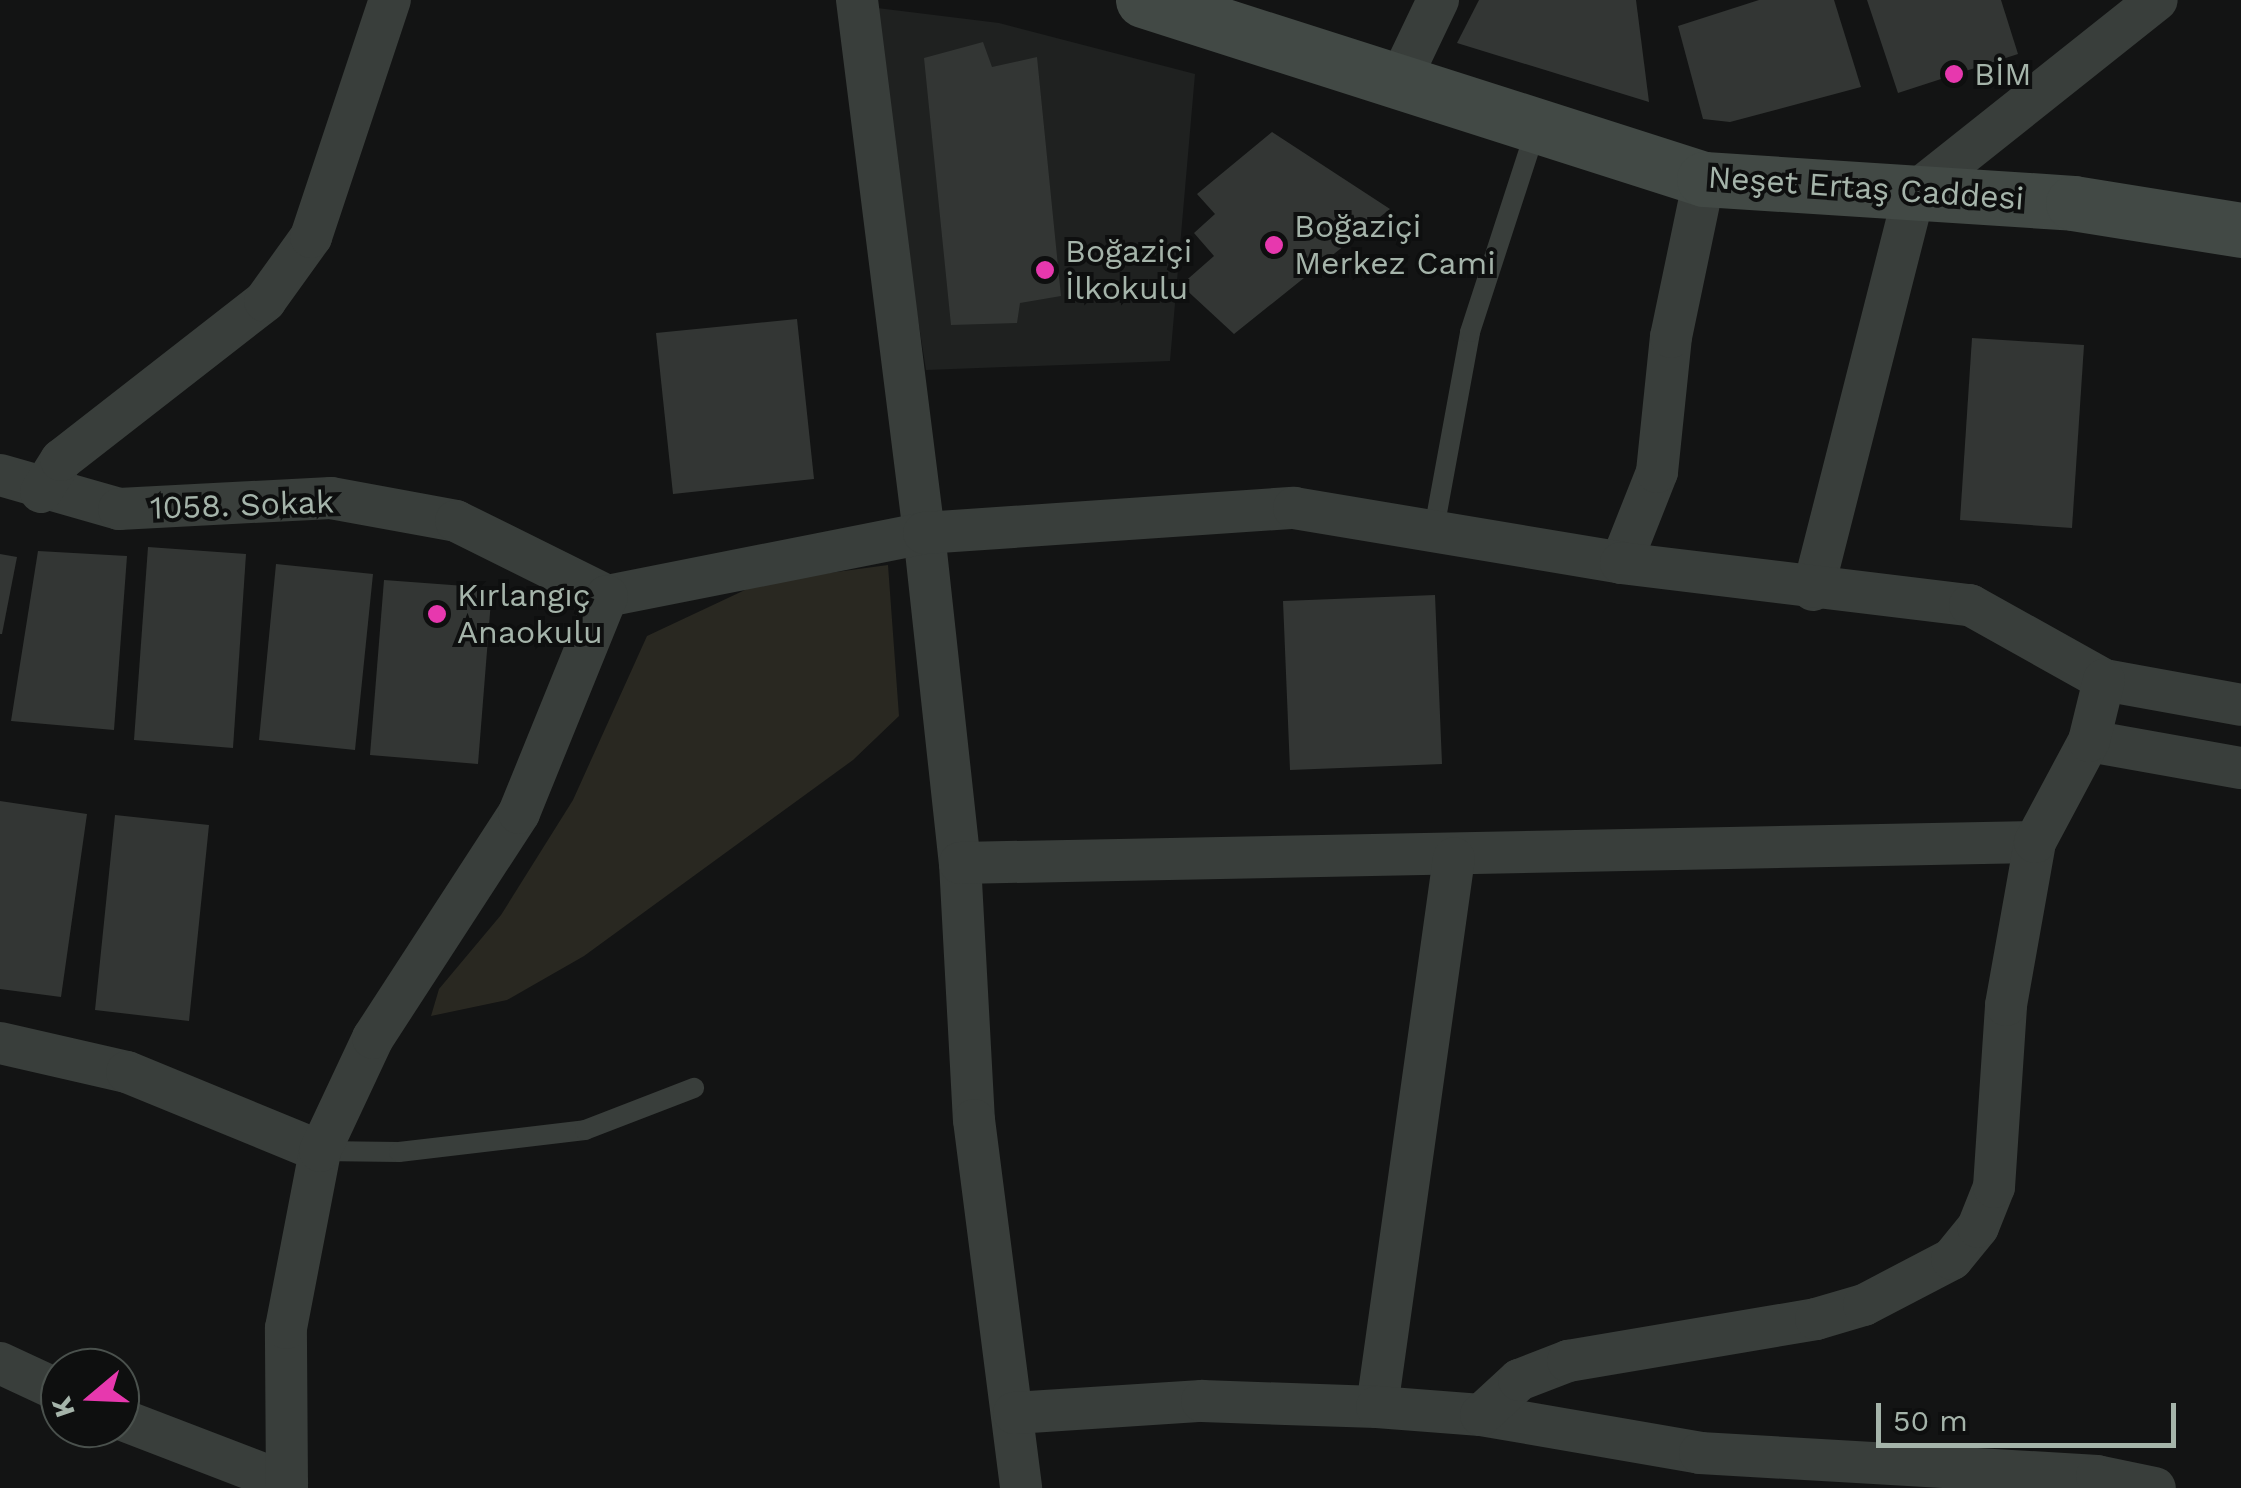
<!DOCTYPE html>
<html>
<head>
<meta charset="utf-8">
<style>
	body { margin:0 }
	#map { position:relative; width:2241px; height:1488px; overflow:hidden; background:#131414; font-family:"Work Sans",sans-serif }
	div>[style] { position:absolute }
	.built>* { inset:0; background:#1f2120 }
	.green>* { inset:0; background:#292821 }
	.building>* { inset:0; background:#333634 }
	.service>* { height:20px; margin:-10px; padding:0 10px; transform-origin:10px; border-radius:10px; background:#393e3b }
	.minor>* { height:42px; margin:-21px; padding:0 21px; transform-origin:21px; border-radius:21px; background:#393e3b }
	.secondary>* { height:55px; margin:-27.5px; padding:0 27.5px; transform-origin:27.5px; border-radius:27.5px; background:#424945 }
	.dots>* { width:28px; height:28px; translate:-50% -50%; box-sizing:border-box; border:5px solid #0e0f0f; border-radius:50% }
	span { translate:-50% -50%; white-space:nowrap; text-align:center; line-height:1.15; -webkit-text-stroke:8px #0e0f0f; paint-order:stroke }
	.poi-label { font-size:32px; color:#a5b4aa }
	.left { translate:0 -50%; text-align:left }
	.street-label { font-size:32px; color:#a5b4aa }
	.north { position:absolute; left:40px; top:1348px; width:100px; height:100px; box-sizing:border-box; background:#0e0f0f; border:2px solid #4a514d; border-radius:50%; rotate:251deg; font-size:28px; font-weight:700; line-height:40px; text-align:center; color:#a5b4aa }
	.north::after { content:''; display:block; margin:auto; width:35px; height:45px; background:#e738ae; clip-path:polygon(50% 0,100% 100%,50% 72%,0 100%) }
	.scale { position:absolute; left:1876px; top:1403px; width:300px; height:45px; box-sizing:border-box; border:5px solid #a5b4aa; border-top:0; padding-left:12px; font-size:30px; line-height:35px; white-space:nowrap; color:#a5b4aa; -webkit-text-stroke:8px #0e0f0f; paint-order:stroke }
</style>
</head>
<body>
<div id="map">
	<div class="built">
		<div style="clip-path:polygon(869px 7px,999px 23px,1195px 74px,1170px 361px,926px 370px)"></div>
	</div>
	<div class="green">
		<div style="clip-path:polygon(888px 565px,899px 716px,853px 760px,584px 956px,507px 1000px,431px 1016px,439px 989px,501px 915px,573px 800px,647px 636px,762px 582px)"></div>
	</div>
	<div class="building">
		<div style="clip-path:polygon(1479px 0,1636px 0,1649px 102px,1457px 43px)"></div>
		<div style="clip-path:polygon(1759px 0,1834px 0,1861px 87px,1730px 122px,1703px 119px,1678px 26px)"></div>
		<div style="clip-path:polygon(1867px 0,2001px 0,2018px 54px,1898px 93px)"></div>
		<div style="clip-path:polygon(983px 42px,992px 67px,1037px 57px,1061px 296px,1020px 303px,1017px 323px,951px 325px,924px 58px)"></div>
		<div style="clip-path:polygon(1272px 132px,1390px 209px,1234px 334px,1181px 285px,1214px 256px,1194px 233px,1215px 214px,1197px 194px)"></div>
		<div style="clip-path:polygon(797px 319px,814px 479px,673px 494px,656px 333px)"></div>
		<div style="clip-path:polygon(1972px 338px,2084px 345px,2072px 528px,1960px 520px)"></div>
		<div style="clip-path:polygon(148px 547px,246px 554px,233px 748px,134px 740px)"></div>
		<div style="clip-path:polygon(38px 551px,127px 556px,114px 730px,11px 721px)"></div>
		<div style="clip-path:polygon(0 554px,17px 557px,2px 634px,0 634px)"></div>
		<div style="clip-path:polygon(276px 564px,373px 574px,355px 750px,259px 740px)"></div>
		<div style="clip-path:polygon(384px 580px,492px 588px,478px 764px,370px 755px)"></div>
		<div style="clip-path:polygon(1435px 595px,1442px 764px,1290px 770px,1283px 601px)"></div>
		<div style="clip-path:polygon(0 801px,87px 814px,61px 997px,0 989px)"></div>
		<div style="clip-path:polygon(115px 815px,209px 825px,189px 1021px,95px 1010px)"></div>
	</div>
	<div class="service">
		<div style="left:1434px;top:529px;width:200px;rotate:-79.6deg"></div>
		<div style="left:1470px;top:332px;width:213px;rotate:-72deg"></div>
		<div style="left:320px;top:1151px;width:79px;rotate:0.7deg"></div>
		<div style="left:399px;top:1152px;width:187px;rotate:-6.7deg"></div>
		<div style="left:585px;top:1130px;width:117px;rotate:-21.1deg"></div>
	</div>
	<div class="minor">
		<div style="left:857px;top:0;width:537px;rotate:82.84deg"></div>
		<div style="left:924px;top:533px;width:332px;rotate:83.8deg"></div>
		<div style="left:960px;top:863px;width:257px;rotate:86.9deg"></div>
		<div style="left:974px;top:1120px;width:371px;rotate:82.7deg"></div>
		<div style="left:1398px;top:84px;width:93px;rotate:-64.5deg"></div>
		<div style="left:0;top:475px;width:124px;rotate:15.9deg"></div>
		<div style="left:119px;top:509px;width:212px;rotate:-3deg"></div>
		<div style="left:331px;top:498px;width:127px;rotate:10.4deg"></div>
		<div style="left:456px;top:521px;width:169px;rotate:26.4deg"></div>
		<div style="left:41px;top:492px;width:38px;rotate:-58deg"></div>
		<div style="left:61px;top:460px;width:259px;rotate:-37.9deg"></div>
		<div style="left:265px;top:301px;width:79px;rotate:-54.3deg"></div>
		<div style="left:311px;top:237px;width:250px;rotate:-71.6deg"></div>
		<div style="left:1621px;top:563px;width:98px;rotate:-68.4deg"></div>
		<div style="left:1657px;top:472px;width:136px;rotate:-84.1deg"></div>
		<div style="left:1671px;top:337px;width:161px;rotate:-78.2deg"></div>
		<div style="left:1813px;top:590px;width:410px;rotate:-75.7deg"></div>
		<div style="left:1914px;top:193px;width:310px;rotate:-38.5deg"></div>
		<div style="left:607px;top:596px;width:323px;rotate:-11.2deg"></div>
		<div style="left:924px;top:533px;width:371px;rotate:-3.9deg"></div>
		<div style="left:1294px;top:508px;width:332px;rotate:9.5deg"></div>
		<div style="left:1621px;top:563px;width:352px;rotate:6.9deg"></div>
		<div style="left:1970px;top:605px;width:154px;rotate:29.2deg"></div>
		<div style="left:2104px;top:680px;width:139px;rotate:10.3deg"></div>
		<div style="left:2089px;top:741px;width:154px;rotate:10.1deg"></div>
		<div style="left:960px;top:863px;width:1075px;rotate:-1.12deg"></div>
		<div style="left:0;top:1043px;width:130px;rotate:12.9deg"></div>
		<div style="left:127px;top:1072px;width:209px;rotate:22.3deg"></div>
		<div style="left:0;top:1363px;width:66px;rotate:25deg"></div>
		<div style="left:1377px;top:1407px;width:554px;rotate:-82.02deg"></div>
		<div style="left:1014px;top:1413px;width:188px;rotate:-3.7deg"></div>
		<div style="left:1202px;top:1401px;width:175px;rotate:2deg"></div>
		<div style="left:1377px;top:1407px;width:104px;rotate:4.4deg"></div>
		<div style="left:1481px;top:1415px;width:222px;rotate:9.8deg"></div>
		<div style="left:1700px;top:1453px;width:398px;rotate:3.3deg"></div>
		<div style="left:2097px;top:1476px;width:59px;rotate:11.7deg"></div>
		<div style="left:1481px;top:1415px;width:52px;rotate:-42.6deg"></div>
		<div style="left:1519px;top:1380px;width:53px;rotate:-21.2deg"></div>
		<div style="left:1568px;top:1361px;width:252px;rotate:-9.6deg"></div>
		<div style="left:1816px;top:1319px;width:50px;rotate:-16.3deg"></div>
		<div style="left:1864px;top:1305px;width:99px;rotate:-27.6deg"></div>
		<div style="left:1952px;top:1259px;width:41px;rotate:-50.9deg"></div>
		<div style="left:1978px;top:1227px;width:43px;rotate:-68.2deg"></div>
		<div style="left:1994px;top:1187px;width:182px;rotate:-86.2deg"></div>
		<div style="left:2006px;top:1005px;width:166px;rotate:-79.9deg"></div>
		<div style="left:2035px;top:842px;width:115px;rotate:-61.9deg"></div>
		<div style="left:2089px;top:741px;width:63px;rotate:-76.2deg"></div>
		<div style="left:120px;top:1419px;width:179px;rotate:21deg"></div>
		<div style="left:287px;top:1488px;width:160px;rotate:-90.4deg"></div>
		<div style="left:286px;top:1328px;width:180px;rotate:-79.1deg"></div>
		<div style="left:320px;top:1151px;width:125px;rotate:-64.9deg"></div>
		<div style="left:373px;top:1038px;width:268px;rotate:-57deg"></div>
		<div style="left:519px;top:813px;width:234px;rotate:-67.9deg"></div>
	</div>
	<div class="secondary">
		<div style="left:1143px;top:0;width:589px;rotate:17.7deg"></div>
		<div style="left:1704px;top:179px;width:370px;rotate:3.7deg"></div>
		<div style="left:2073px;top:203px;width:170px;rotate:9.1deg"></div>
	</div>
	<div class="dots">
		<div style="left:1954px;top:74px;background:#e738ae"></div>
		<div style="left:1274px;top:245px;background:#e738ae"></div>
		<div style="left:1045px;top:270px;background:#e738ae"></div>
		<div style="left:437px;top:614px;background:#e738ae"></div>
	</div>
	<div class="poi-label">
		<span class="left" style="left:1974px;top:74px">BİM</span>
		<span class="left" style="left:1294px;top:245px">Boğaziçi<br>Merkez Cami</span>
		<span class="left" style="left:1065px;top:270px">Boğaziçi<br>İlkokulu</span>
		<span class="left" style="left:457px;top:614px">Kırlangıç<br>Anaokulu</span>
	</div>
	<div class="street-label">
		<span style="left:1866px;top:188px;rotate:4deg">Neşet Ertaş Caddesi</span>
		<span style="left:242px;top:505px;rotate:-2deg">1058. Sokak</span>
	</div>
	<div class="north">K</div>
	<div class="scale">50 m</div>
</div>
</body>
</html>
